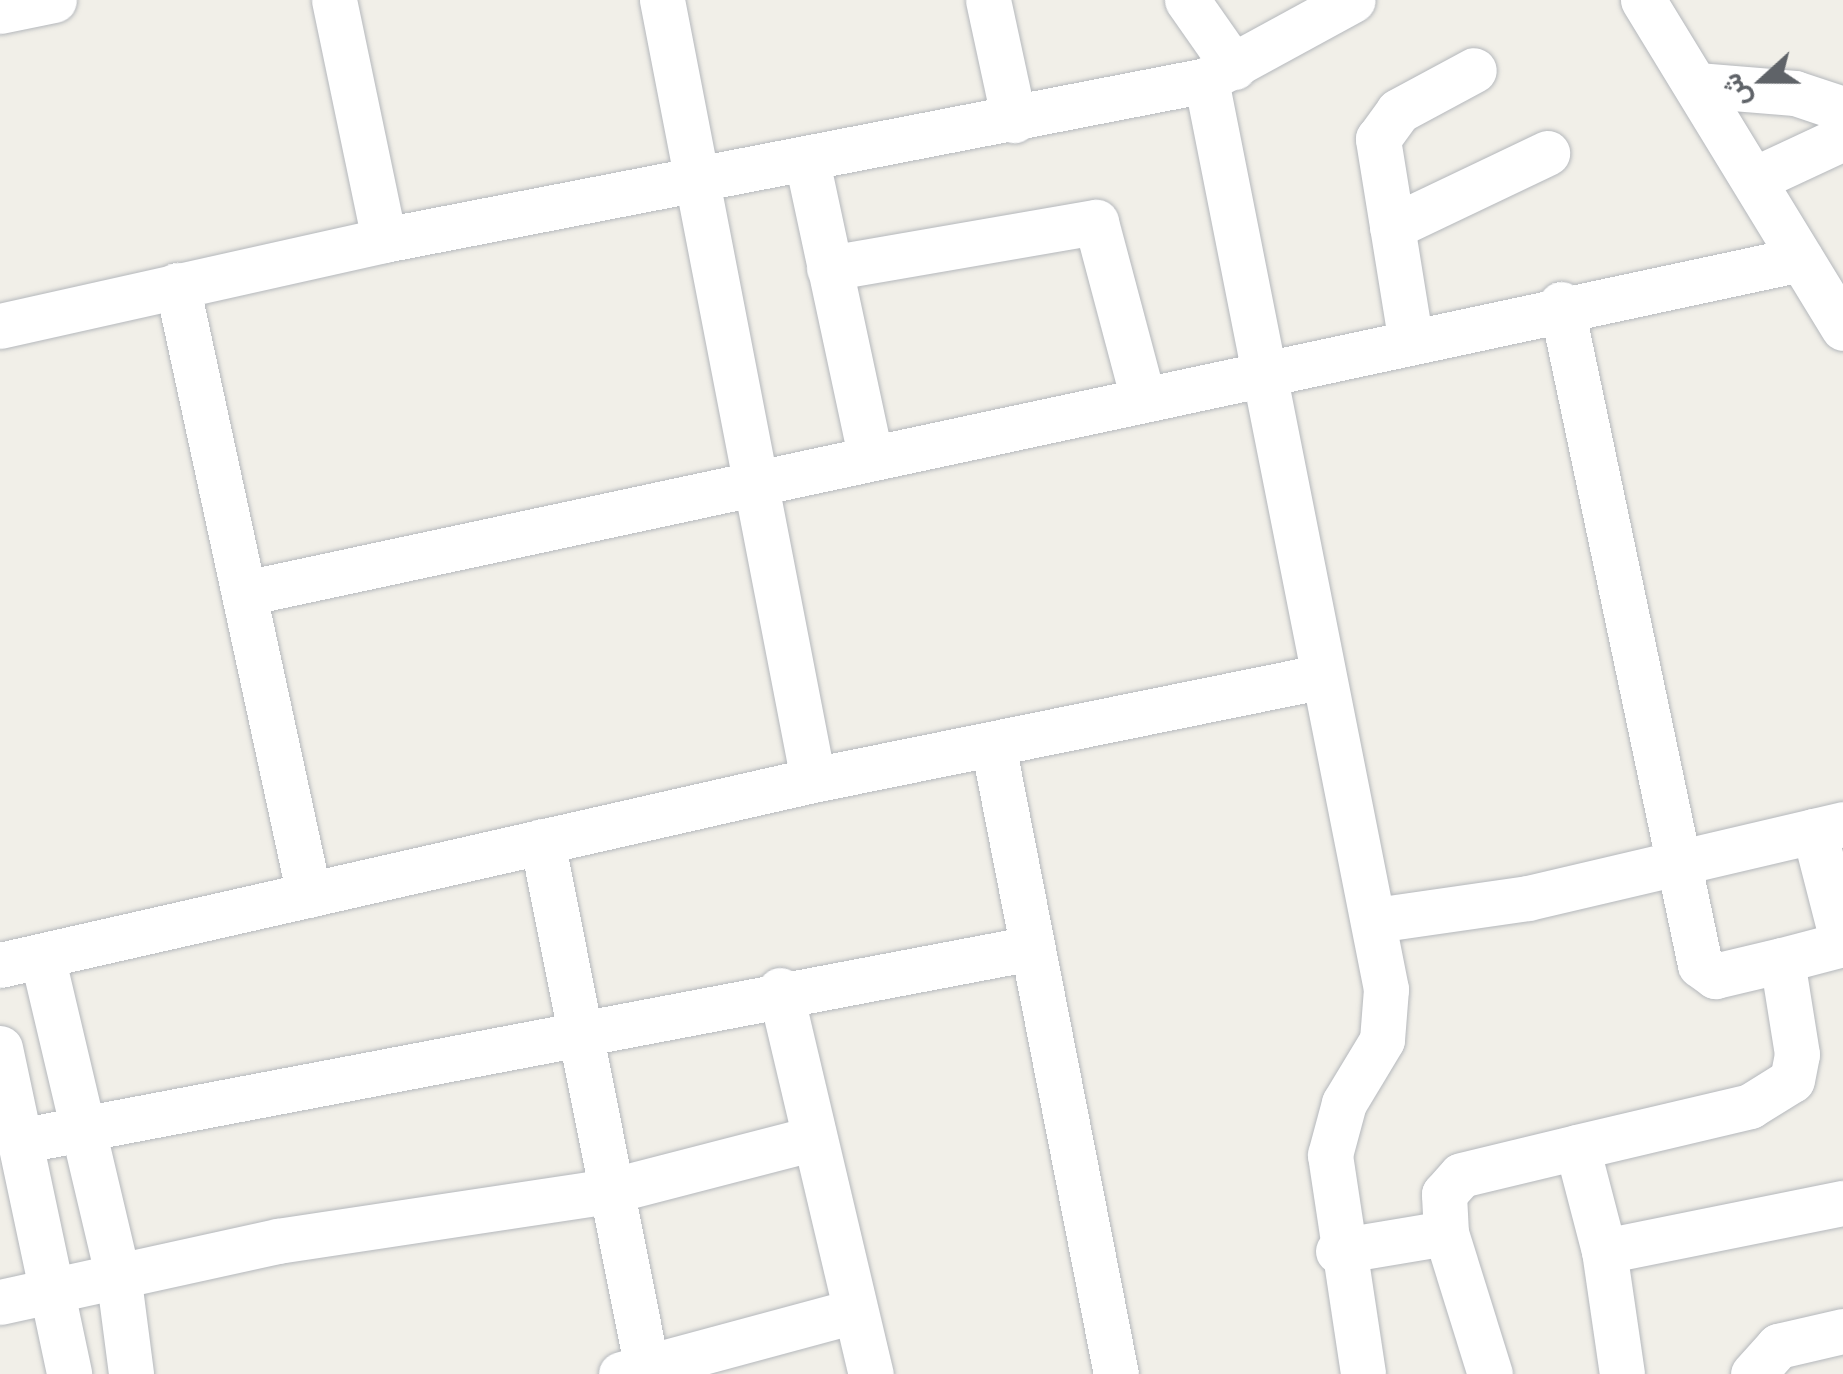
<!DOCTYPE html>
<html>
<head>
<meta charset="utf-8">
<style>
	body { margin:0 }
	#map { position:relative; width:1843px; height:1374px; overflow:hidden; background:#f1efe8; font-family:"PT Sans Narrow",Vazirmatn,sans-serif }
	div>[style] { position:absolute }
	.roads { filter:drop-shadow(0 0 2px #b5b8bc) drop-shadow(0 0 2px #b5b8bc) }
	.minor>* { height:45px; margin:-22.5px; padding:0 22.5px; transform-origin:22.5px; border-radius:22.5px; background:#fff }
	span { translate:-50% -50%; white-space:nowrap; text-align:center; line-height:1.15; -webkit-text-stroke:10px #fff; paint-order:stroke }
	.north { position:absolute; left:1713px; top:30px; width:100px; height:100px; -webkit-text-stroke:8px #fff; paint-order:stroke; rotate:249deg; font-size:28px; font-weight:700; line-height:40px; text-align:center; color:#5f6368 }
	.north::after { content:''; display:block; margin:auto; width:35px; height:45px; background:#5f6368; clip-path:polygon(50% 0,100% 100%,50% 72%,0 100%) }
</style>
</head>
<body>
<div id="map">
	<div class="roads">
		<div class="minor">
			<div style="left:334px;top:0;width:245px;rotate:78.2deg"></div>
			<div style="left:662px;top:0;width:794px;rotate:79.04deg"></div>
			<div style="left:988px;top:0;width:123px;rotate:77.8deg"></div>
			<div style="left:1187px;top:0;width:82px;rotate:55deg"></div>
			<div style="left:1643px;top:0;width:384px;rotate:58.6deg"></div>
			<div style="left:0;top:11px;width:55px;rotate:-11.5deg"></div>
			<div style="left:1206px;top:80px;width:927px;rotate:78.8deg"></div>
			<div style="left:1386px;top:989px;width:51px;rotate:94.5deg"></div>
			<div style="left:1382px;top:1040px;width:74px;rotate:121.1deg"></div>
			<div style="left:1344px;top:1103px;width:54px;rotate:105.1deg"></div>
			<div style="left:1330px;top:1155px;width:221px;rotate:81.4deg"></div>
			<div style="left:1697px;top:85px;width:98px;rotate:4.7deg"></div>
			<div style="left:1795px;top:93px;width:51px;rotate:18.4deg"></div>
			<div style="left:807px;top:161px;width:300px;rotate:77.9deg"></div>
			<div style="left:1755px;top:179px;width:97px;rotate:-25deg"></div>
			<div style="left:1392px;top:227px;width:172px;rotate:-25.5deg"></div>
			<div style="left:829px;top:268px;width:271px;rotate:-9.8deg"></div>
			<div style="left:1096px;top:222px;width:179px;rotate:75.1deg"></div>
			<div style="left:177px;top:285px;width:624px;rotate:77.79deg"></div>
			<div style="left:1561px;top:304px;width:675px;rotate:78.12deg"></div>
			<div style="left:1700px;top:965px;width:19px;rotate:36deg"></div>
			<div style="left:1715px;top:976px;width:69px;rotate:-13.4deg"></div>
			<div style="left:0;top:326px;width:394px;rotate:-12.6deg"></div>
			<div style="left:384px;top:240px;width:837px;rotate:-11.01deg"></div>
			<div style="left:1206px;top:80px;width:167px;rotate:-28.6deg"></div>
			<div style="left:1410px;top:337px;width:201px;rotate:-99.2deg"></div>
			<div style="left:1378px;top:139px;width:34px;rotate:-54deg"></div>
			<div style="left:1398px;top:111px;width:86px;rotate:-28.3deg"></div>
			<div style="left:250px;top:592px;width:1586px;rotate:-12.12deg"></div>
			<div style="left:993px;top:745px;width:641px;rotate:78.94deg"></div>
			<div style="left:542px;top:841px;width:543px;rotate:78.75deg"></div>
			<div style="left:1375px;top:920px;width:155px;rotate:-8.2deg"></div>
			<div style="left:1528px;top:898px;width:324px;rotate:-13.2deg"></div>
			<div style="left:42px;top:956px;width:334px;rotate:76.7deg"></div>
			<div style="left:119px;top:1281px;width:94px;rotate:82.6deg"></div>
			<div style="left:0;top:965px;width:834px;rotate:-12.82deg"></div>
			<div style="left:813px;top:780px;width:521px;rotate:-11.5deg"></div>
			<div style="left:780px;top:990px;width:395px;rotate:76.7deg"></div>
			<div style="left:0;top:1048px;width:333px;rotate:78deg"></div>
			<div style="left:19px;top:1141px;width:1031px;rotate:-10.79deg"></div>
			<div style="left:1446px;top:1233px;width:39px;rotate:-93deg"></div>
			<div style="left:1444px;top:1194px;width:25px;rotate:-48deg"></div>
			<div style="left:1461px;top:1175px;width:119px;rotate:-13.6deg"></div>
			<div style="left:1338px;top:1251px;width:109px;rotate:-9.5deg"></div>
			<div style="left:1446px;top:1233px;width:148px;rotate:72.7deg"></div>
			<div style="left:1604px;top:1251px;width:107px;rotate:-104.6deg"></div>
			<div style="left:1577px;top:1147px;width:178px;rotate:-13.3deg"></div>
			<div style="left:1750px;top:1106px;width:49px;rotate:-31.8deg"></div>
			<div style="left:1792px;top:1080px;width:26px;rotate:-79deg"></div>
			<div style="left:1797px;top:1054px;width:95px;rotate:-99.1deg"></div>
			<div style="left:1782px;top:960px;width:63px;rotate:-14.7deg"></div>
			<div style="left:1843px;top:944px;width:117px;rotate:-104.4deg"></div>
			<div style="left:0;top:1302px;width:285px;rotate:-12.4deg"></div>
			<div style="left:278px;top:1241px;width:336px;rotate:-8.6deg"></div>
			<div style="left:610px;top:1191px;width:208px;rotate:-14.5deg"></div>
			<div style="left:621px;top:1374px;width:241px;rotate:-15.1deg"></div>
			<div style="left:1622px;top:1374px;width:124px;rotate:-98.3deg"></div>
			<div style="left:1604px;top:1251px;width:244px;rotate:-11.4deg"></div>
			<div style="left:1753px;top:1374px;width:38px;rotate:-48deg"></div>
			<div style="left:1778px;top:1346px;width:67px;rotate:-13deg"></div>
		</div>
	</div>
	<div class="north">ش</div>
</div>
</body>
</html>
